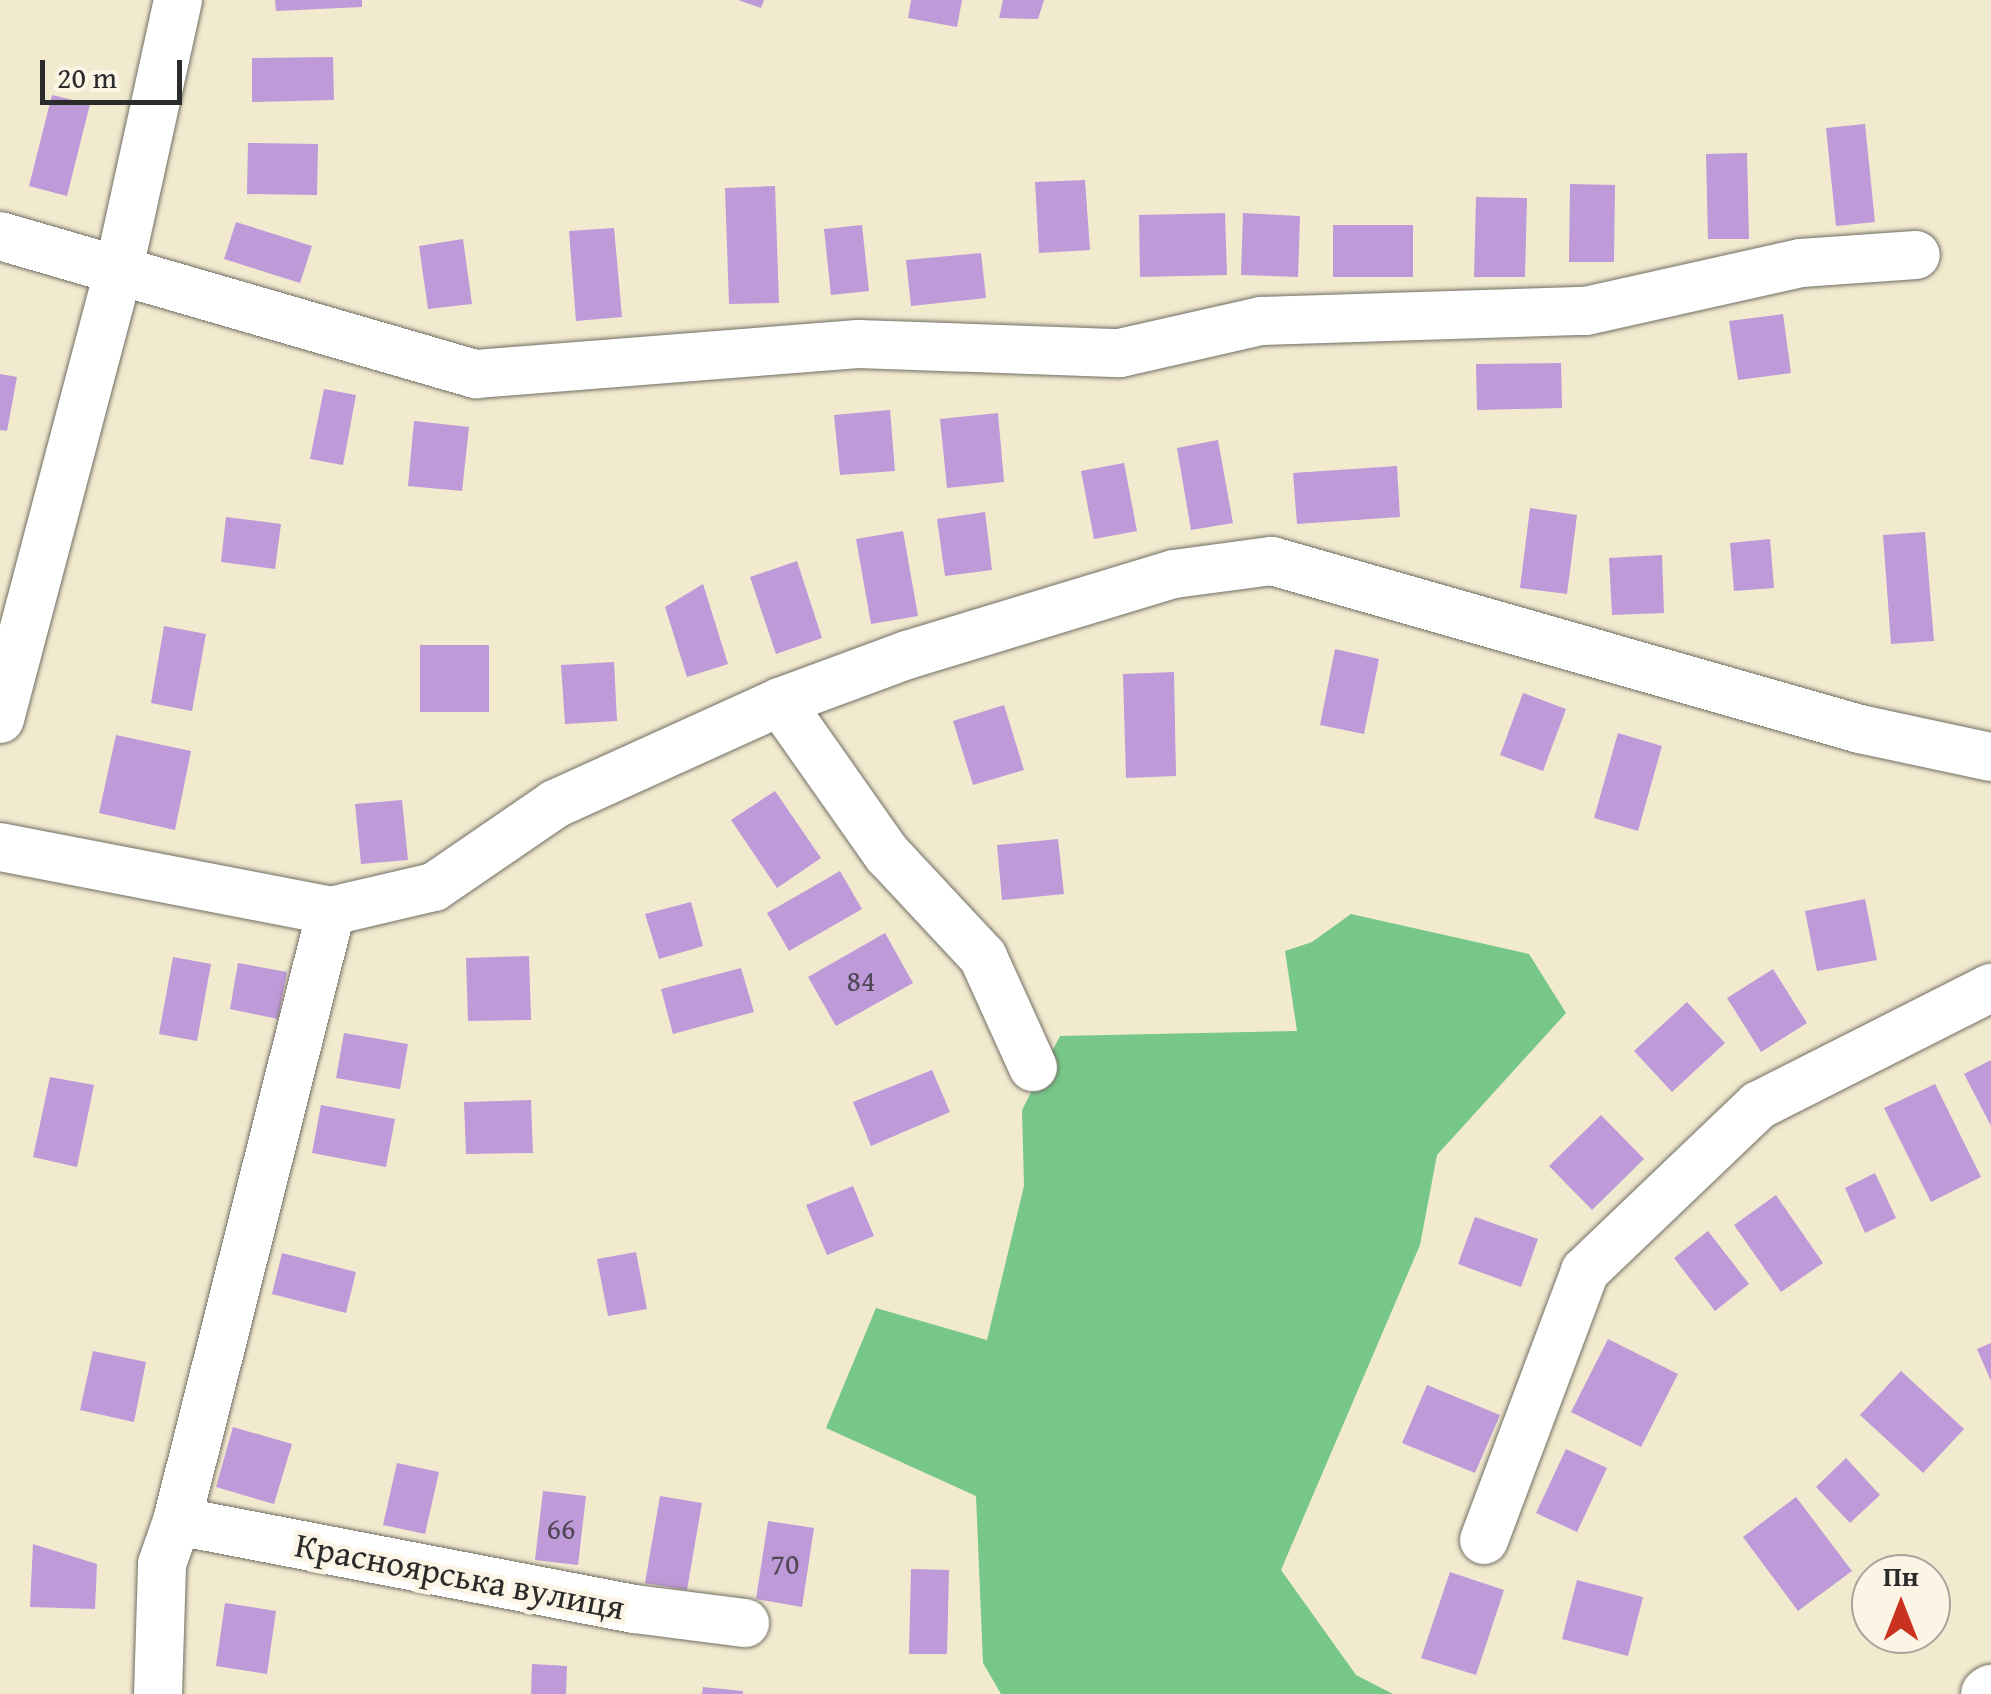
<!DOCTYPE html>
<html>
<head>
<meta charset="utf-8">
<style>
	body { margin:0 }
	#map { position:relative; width:1991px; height:1694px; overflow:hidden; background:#f2eacf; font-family:"Gentium Book Plus",serif }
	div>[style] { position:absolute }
	.green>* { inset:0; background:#77c789 }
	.building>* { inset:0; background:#be9ad8 }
	.roads { filter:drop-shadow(0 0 2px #716e64) drop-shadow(0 0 2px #716e64) }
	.minor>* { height:48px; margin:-24px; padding:0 24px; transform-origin:24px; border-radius:24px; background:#fff }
	.tertiary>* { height:55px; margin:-27.5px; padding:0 27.5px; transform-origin:27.5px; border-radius:27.5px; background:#fff }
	span { translate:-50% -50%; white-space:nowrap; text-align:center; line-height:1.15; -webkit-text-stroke:9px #fcf5e5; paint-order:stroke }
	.number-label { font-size:30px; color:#504756 }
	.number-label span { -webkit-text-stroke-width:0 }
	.street-label { font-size:35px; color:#2b2b2b }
	.north { position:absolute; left:1851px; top:1554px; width:100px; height:100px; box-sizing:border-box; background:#fcf5e5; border:2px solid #a8a49b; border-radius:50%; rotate:0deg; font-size:28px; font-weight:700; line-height:40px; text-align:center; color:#2b2b2b }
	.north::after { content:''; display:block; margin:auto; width:35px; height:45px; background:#c8321e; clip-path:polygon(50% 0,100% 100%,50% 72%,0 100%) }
	.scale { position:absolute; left:40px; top:60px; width:142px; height:45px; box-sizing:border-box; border:5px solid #2b2b2b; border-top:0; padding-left:12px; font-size:30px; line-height:35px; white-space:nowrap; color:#2b2b2b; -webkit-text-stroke:8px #fcf5e5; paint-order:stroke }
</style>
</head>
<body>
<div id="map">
	<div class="green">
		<div style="clip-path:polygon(1351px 914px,1529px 954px,1566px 1013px,1437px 1155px,1420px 1245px,1281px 1570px,1356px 1675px,1393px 1694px,1001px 1694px,983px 1663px,976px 1496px,826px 1428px,876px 1308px,987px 1340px,1024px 1186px,1022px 1110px,1060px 1036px,1297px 1031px,1285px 951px,1312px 942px)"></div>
	</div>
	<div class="building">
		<div style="clip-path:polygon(275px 0,362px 0,362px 7px,276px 11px)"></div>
		<div style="clip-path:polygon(738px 0,764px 0,761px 8px)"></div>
		<div style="clip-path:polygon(911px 0,962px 0,957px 27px,908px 18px)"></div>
		<div style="clip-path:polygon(1003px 0,1044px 0,1038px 19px,999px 18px)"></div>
		<div style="clip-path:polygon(333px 57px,334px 100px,252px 102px,252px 58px)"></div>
		<div style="clip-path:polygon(52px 95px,90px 104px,67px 196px,29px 186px)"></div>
		<div style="clip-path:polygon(1865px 124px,1875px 222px,1836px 226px,1826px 128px)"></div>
		<div style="clip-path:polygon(248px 143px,318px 144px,317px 195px,247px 194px)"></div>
		<div style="clip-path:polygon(1747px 153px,1749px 239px,1708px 239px,1706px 154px)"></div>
		<div style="clip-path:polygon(1085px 180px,1090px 250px,1039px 253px,1035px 182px)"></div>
		<div style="clip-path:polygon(1570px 184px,1615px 185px,1614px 262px,1569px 262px)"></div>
		<div style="clip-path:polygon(775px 186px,779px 303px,729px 304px,725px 188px)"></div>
		<div style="clip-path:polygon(1476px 197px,1527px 198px,1525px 277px,1474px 277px)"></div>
		<div style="clip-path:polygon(1225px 213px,1227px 275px,1140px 277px,1139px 215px)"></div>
		<div style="clip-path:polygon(1243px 213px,1300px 216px,1298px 277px,1241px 275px)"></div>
		<div style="clip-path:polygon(236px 222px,312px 246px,300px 283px,224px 259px)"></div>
		<div style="clip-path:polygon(862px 225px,869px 291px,831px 295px,824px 229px)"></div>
		<div style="clip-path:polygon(1333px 225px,1413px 225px,1413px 277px,1333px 277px)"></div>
		<div style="clip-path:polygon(614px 228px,622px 317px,576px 321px,569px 231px)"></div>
		<div style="clip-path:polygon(463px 239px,472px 304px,428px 309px,419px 246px)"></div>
		<div style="clip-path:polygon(981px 253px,986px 298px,911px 306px,906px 260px)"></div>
		<div style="clip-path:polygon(1783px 314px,1791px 373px,1738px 380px,1729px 321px)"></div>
		<div style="clip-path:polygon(1561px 363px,1562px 408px,1477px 410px,1476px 364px)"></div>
		<div style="clip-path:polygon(0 374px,17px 377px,7px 431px,0 430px)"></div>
		<div style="clip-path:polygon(324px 389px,356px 395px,343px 465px,310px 459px)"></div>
		<div style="clip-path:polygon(890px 410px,895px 471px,840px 475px,834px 415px)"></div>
		<div style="clip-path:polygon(998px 413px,1004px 482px,947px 488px,940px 419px)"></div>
		<div style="clip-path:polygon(414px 421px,469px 427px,462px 491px,408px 486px)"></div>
		<div style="clip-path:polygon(1218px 440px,1233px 523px,1191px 530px,1177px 448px)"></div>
		<div style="clip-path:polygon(1124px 463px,1137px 531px,1094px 539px,1081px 471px)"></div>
		<div style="clip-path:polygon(1397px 466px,1400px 517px,1297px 524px,1293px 473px)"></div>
		<div style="clip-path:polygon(1530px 508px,1577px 515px,1567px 594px,1520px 588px)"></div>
		<div style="clip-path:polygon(985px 512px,992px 570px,945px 576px,937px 519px)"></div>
		<div style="clip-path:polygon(226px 517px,281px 524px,275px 569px,221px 562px)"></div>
		<div style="clip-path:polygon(903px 531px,918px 616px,871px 624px,856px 539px)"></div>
		<div style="clip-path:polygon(1925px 532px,1934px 641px,1891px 644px,1883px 535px)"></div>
		<div style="clip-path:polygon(1770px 539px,1774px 588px,1734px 591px,1730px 543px)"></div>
		<div style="clip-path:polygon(1662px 555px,1664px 613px,1612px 615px,1609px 558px)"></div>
		<div style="clip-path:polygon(797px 561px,822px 638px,776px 654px,750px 577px)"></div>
		<div style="clip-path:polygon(703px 584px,728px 664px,687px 677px,665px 607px)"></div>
		<div style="clip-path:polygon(164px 626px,206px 634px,192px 711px,151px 703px)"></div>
		<div style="clip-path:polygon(420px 645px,489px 645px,489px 712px,420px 712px)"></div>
		<div style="clip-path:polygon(1335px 649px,1379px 659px,1364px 734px,1320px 725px)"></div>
		<div style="clip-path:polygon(614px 662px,617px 721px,565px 724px,561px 665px)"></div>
		<div style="clip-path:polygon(1174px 672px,1176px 776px,1126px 778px,1123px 674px)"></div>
		<div style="clip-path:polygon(1523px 693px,1566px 709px,1543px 771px,1500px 755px)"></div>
		<div style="clip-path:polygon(1004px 705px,1024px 770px,973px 785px,953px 721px)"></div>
		<div style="clip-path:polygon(1618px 733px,1662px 746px,1638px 831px,1594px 818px)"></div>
		<div style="clip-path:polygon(116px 735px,191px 751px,175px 830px,99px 813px)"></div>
		<div style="clip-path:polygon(775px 791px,821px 858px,777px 888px,731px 820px)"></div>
		<div style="clip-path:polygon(402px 800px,408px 860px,361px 864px,355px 804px)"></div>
		<div style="clip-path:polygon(1058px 839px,1064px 894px,1002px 900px,997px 845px)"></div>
		<div style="clip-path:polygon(840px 871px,862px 909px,789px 951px,767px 913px)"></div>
		<div style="clip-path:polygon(1865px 899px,1877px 960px,1817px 971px,1805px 911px)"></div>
		<div style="clip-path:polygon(691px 902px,703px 946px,659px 959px,645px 914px)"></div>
		<div style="clip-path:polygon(885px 933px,913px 983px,836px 1026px,808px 977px)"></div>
		<div style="clip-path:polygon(529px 956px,531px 1020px,468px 1021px,466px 958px)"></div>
		<div style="clip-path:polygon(173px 957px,211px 964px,197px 1041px,159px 1034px)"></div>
		<div style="clip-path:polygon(238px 963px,287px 972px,278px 1019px,230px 1009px)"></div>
		<div style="clip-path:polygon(741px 968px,754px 1012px,673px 1034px,661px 989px)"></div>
		<div style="clip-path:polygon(1773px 969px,1807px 1023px,1761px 1052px,1727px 998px)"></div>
		<div style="clip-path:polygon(1687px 1002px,1725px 1043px,1672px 1092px,1634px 1051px)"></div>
		<div style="clip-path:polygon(344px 1033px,408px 1044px,400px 1089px,336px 1078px)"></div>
		<div style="clip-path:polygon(1991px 1060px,1991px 1126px,1964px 1074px)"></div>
		<div style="clip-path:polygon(932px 1070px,950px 1112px,871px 1146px,853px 1102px)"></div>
		<div style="clip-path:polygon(50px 1077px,94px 1085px,77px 1167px,33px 1157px)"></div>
		<div style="clip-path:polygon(1935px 1084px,1981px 1177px,1931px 1202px,1884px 1108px)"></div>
		<div style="clip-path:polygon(531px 1100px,533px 1153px,466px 1154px,464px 1102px)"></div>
		<div style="clip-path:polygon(321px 1105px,395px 1119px,386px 1167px,312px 1153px)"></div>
		<div style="clip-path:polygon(1601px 1115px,1644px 1159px,1592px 1210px,1549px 1166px)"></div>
		<div style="clip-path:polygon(1875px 1173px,1896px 1218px,1865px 1233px,1845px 1188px)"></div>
		<div style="clip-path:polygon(853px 1186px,874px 1236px,827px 1255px,806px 1205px)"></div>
		<div style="clip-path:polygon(1776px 1195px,1823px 1263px,1781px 1292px,1734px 1225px)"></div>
		<div style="clip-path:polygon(1475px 1217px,1538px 1239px,1521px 1287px,1458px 1264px)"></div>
		<div style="clip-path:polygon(1708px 1231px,1749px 1284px,1715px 1311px,1674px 1258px)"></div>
		<div style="clip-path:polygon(636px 1252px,647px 1309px,608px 1316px,597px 1259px)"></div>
		<div style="clip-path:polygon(282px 1253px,356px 1272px,346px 1313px,272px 1294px)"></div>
		<div style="clip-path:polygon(1608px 1339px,1678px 1374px,1641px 1447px,1571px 1412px)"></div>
		<div style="clip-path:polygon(1991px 1343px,1991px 1381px,1977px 1349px)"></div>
		<div style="clip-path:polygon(93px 1351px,146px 1362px,134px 1422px,80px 1410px)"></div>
		<div style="clip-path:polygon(1901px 1371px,1964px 1429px,1923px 1473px,1860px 1415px)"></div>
		<div style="clip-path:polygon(1427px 1385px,1500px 1415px,1475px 1473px,1402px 1443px)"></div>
		<div style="clip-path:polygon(233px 1427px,292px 1444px,274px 1504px,216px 1487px)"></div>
		<div style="clip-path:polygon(1566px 1449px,1607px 1468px,1577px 1532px,1536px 1513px)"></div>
		<div style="clip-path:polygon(1846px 1458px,1880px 1495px,1850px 1523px,1816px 1487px)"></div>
		<div style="clip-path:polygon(397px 1463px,439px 1472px,425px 1534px,383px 1525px)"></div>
		<div style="clip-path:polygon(543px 1491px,586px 1496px,578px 1565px,535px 1560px)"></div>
		<div style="clip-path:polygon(660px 1496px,702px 1503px,687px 1590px,645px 1583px)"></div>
		<div style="clip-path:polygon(1796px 1497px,1852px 1571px,1798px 1611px,1743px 1537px)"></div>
		<div style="clip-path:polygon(768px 1521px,814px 1528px,802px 1607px,756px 1599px)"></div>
		<div style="clip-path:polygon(33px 1544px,97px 1564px,95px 1609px,30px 1607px)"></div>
		<div style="clip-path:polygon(911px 1569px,949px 1570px,947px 1654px,909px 1654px)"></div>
		<div style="clip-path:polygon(1450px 1572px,1504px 1590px,1476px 1675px,1421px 1658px)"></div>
		<div style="clip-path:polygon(1577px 1580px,1643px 1597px,1628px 1656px,1562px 1639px)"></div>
		<div style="clip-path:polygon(225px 1603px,276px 1611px,267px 1674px,216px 1666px)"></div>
		<div style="clip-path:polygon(532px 1664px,567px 1666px,566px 1694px,531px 1694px)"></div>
		<div style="clip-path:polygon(703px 1687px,743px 1691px,743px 1694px,702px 1694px)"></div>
	</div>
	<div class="roads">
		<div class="minor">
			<div style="left:0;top:236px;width:496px;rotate:16.2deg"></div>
			<div style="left:476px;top:374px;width:383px;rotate:-4.5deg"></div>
			<div style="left:858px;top:344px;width:262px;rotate:2deg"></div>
			<div style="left:1120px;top:353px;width:145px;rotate:-12.8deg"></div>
			<div style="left:1261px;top:321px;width:325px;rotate:-1.8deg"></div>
			<div style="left:1586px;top:311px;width:220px;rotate:-12.6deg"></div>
			<div style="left:1801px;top:263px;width:115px;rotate:-4deg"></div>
			<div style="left:780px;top:702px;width:186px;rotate:54.9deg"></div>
			<div style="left:887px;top:854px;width:141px;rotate:47deg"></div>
			<div style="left:983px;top:957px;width:121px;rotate:65.6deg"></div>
			<div style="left:0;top:719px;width:461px;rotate:-75.2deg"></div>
			<div style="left:118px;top:273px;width:280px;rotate:-77.6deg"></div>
			<div style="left:0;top:847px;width:337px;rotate:10.9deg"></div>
			<div style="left:331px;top:911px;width:106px;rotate:-13.1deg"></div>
			<div style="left:434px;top:887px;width:147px;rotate:-34.4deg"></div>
			<div style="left:555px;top:804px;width:247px;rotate:-24.4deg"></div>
			<div style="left:780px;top:702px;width:135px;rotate:-20.3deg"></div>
			<div style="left:907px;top:655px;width:279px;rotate:-16.9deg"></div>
			<div style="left:1174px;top:574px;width:99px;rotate:-7.6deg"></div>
			<div style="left:1272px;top:561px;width:612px;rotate:15.95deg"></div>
			<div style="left:1860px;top:729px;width:134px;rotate:12.1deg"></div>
			<div style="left:177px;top:1521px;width:466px;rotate:10.9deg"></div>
			<div style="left:635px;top:1609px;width:111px;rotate:7.3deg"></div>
			<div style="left:1484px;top:1540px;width:287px;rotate:-69.4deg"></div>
			<div style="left:1585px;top:1271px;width:240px;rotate:-43.7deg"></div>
			<div style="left:1759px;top:1105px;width:260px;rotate:-26.8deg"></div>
			<div style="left:158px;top:1694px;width:130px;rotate:-88.2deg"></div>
			<div style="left:162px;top:1564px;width:46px;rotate:-70.8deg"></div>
			<div style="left:177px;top:1521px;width:629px;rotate:-75.83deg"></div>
		</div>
		<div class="tertiary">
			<div style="left:1988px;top:1694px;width:4px;rotate:-34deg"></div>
		</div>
	</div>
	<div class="number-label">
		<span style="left:861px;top:980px">84</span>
		<span style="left:561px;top:1528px">66</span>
		<span style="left:785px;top:1563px">70</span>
	</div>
	<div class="street-label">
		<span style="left:460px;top:1576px;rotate:11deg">Красноярська вулиця</span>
	</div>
	<div class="north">Пн</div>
	<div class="scale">20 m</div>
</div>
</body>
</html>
